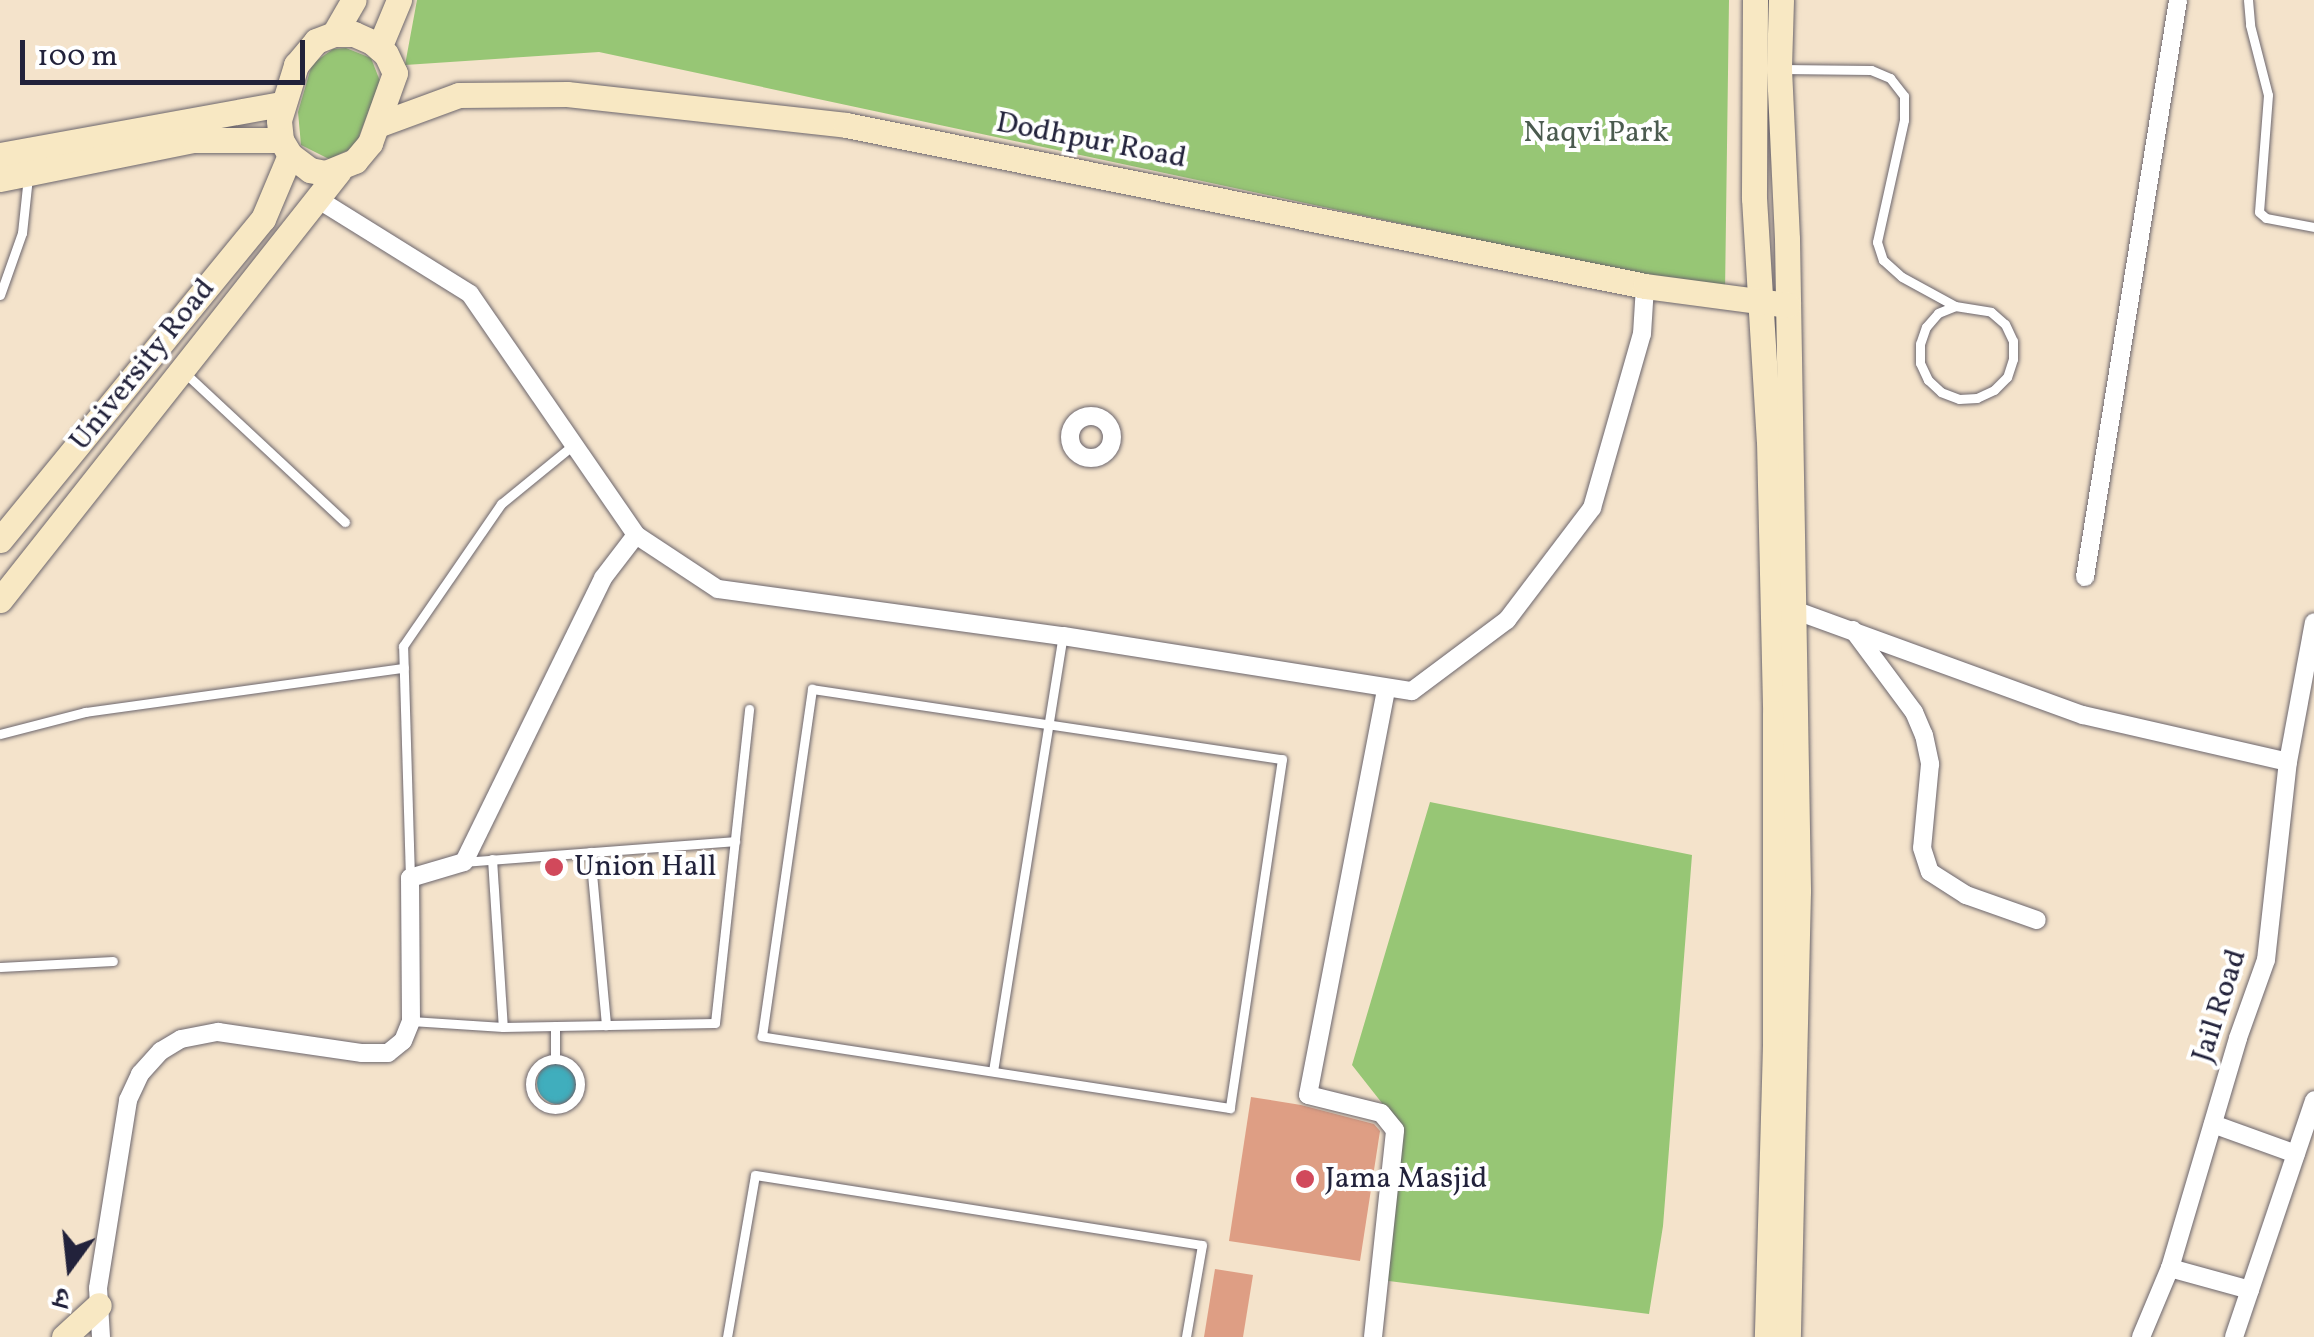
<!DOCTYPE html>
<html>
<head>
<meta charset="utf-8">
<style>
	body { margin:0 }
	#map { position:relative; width:2314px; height:1337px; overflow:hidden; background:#f4e3cb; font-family:Vollkorn,"Noto Serif Devanagari",serif }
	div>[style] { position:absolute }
	.green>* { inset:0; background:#97c675 }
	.water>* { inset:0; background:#40aebd }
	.round { border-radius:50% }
	.building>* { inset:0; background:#de9e84 }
	.roads { filter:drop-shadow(0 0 2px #6c666d) drop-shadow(0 0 2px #6c666d) }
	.lane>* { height:9px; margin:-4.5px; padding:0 4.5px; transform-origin:4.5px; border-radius:4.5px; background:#fff }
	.lane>.ring { margin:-4.5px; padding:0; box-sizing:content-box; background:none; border:9px solid #fff; border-radius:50% }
	.street>* { height:18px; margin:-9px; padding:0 9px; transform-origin:9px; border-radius:9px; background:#fff }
	.street>.ring { margin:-9px; padding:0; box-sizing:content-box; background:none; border:18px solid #fff; border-radius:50% }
	.secondary>* { height:25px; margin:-12.5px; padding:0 12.5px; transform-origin:12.5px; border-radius:12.5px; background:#f8e8c3 }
	.dots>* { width:28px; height:28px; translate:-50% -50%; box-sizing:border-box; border:5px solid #fff; border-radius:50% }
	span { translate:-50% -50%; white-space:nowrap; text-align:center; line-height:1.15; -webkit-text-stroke:8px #fff; paint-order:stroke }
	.park-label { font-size:30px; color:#4b5b4f }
	.street-label { font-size:30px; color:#22223b }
	.poi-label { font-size:30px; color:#22223b }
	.left { translate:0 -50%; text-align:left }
	.north { position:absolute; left:20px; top:1217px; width:100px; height:100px; -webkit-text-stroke:8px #fff; paint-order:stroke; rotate:195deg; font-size:28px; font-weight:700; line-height:40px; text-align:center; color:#22223b }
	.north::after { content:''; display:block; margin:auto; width:35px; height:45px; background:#22223b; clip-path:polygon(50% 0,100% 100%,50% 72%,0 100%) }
	.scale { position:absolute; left:20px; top:40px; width:285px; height:45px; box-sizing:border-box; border:5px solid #22223b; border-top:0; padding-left:12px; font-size:30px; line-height:35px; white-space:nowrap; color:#22223b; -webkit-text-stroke:8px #fff; paint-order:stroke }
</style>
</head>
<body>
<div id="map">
	<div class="green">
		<div style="clip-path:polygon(417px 0,1729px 0,1725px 293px,599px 52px,405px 65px)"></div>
		<div style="clip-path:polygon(346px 48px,371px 58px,380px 81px,355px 147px,329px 159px,301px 145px,298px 112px,312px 64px,333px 49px)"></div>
		<div style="clip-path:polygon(1430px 802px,1692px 855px,1663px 1226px,1649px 1314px,1381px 1280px,1400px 1126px,1352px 1065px)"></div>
	</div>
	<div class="water">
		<div class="round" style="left:537px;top:1062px;width:42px;height:42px"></div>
	</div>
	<div class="building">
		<div style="clip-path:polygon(1251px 1097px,1301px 1105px,1374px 1124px,1380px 1131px,1360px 1261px,1229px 1241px)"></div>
		<div style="clip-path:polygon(1215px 1269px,1253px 1275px,1243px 1337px,1204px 1337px)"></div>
	</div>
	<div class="roads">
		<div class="lane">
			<div style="left:2248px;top:0;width:25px;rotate:85deg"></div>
			<div style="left:2250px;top:25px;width:72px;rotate:75.6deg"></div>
			<div style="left:2268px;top:95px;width:117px;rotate:94.4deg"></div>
			<div style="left:2259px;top:212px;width:9px;rotate:41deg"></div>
			<div style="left:2266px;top:218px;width:49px;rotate:10.6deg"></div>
			<div style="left:1781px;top:69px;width:90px;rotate:0.6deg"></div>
			<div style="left:1871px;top:70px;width:21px;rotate:23deg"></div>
			<div style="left:1890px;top:78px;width:23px;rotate:52deg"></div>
			<div style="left:1904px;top:96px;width:24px;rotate:90deg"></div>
			<div style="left:1904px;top:120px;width:125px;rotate:102.5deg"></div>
			<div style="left:1877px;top:242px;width:19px;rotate:72deg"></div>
			<div style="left:1883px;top:260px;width:25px;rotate:42deg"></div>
			<div style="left:1902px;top:277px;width:60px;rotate:28.7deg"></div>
			<div style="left:1955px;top:306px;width:36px;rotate:9deg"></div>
			<div style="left:1991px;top:312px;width:18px;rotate:41deg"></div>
			<div style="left:2005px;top:324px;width:19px;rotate:65deg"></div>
			<div style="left:2013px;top:341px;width:18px;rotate:90deg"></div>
			<div style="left:2013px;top:359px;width:19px;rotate:108deg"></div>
			<div style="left:2007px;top:377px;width:18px;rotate:135deg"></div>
			<div style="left:1994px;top:390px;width:19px;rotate:155deg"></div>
			<div style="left:1977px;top:398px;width:18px;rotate:177deg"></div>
			<div style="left:1959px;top:399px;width:19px;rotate:-159deg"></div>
			<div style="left:1941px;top:392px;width:18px;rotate:-137deg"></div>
			<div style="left:1928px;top:380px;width:19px;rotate:-115deg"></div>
			<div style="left:1920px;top:363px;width:19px;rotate:-90deg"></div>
			<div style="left:1920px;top:344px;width:18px;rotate:-71deg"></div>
			<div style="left:1926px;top:327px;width:18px;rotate:-49deg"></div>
			<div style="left:1938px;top:313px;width:18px;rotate:-22deg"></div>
			<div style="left:0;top:295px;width:66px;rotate:-70.5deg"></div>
			<div style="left:22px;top:233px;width:56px;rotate:-83.9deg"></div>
			<div style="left:184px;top:372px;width:220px;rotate:43deg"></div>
			<div style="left:812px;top:689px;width:475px;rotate:8.5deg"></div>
			<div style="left:1282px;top:759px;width:353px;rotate:98.5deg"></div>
			<div style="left:1230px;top:1108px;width:474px;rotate:-171.3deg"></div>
			<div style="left:762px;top:1036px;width:351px;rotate:-81.8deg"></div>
			<div style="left:0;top:734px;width:88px;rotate:-14.5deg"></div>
			<div style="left:85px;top:712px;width:322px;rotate:-7.9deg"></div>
			<div style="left:590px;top:852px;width:174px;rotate:84.7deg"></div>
			<div style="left:492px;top:859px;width:168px;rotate:86.3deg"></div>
			<div style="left:464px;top:862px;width:272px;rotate:-4.4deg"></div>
			<div style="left:410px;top:878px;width:232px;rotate:-91.7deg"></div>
			<div style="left:403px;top:646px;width:173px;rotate:-55.4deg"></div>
			<div style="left:501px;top:504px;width:93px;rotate:-39.3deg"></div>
			<div style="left:0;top:967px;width:113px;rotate:-3deg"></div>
			<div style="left:411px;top:1021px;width:92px;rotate:3.7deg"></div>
			<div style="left:503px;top:1027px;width:212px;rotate:-1.1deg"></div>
			<div style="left:715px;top:1023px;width:316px;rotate:-83.8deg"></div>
			<div class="ring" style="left:530px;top:1059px;width:41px;height:41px"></div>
			<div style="left:555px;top:1059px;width:33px;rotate:-90deg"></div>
			<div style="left:993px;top:1071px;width:441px;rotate:-80.9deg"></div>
			<div style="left:727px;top:1337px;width:164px;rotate:-80.2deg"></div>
			<div style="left:755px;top:1175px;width:452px;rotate:8.9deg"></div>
			<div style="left:1202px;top:1245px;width:93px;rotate:99.9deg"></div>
		</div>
		<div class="street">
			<div style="left:316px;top:198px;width:181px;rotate:31.9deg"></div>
			<div style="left:470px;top:294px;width:293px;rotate:55.4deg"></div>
			<div style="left:636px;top:535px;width:98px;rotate:33.4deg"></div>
			<div style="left:718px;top:589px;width:348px;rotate:7.8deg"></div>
			<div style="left:1063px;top:636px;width:353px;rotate:9deg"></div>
			<div style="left:1412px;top:691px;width:119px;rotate:-36.8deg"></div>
			<div style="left:1507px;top:620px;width:141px;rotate:-52.8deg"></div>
			<div style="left:1592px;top:508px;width:181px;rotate:-74deg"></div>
			<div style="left:1642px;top:334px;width:48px;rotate:-86.4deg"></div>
			<div class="ring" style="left:1070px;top:416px;width:24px;height:24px"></div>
			<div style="left:2085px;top:577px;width:584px;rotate:-80.84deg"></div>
			<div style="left:1783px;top:606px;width:319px;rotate:20deg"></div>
			<div style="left:2083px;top:715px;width:210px;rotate:12.9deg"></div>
			<div style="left:1853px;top:630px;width:102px;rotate:53.4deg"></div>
			<div style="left:1914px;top:712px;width:25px;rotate:67deg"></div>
			<div style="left:1924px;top:735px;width:30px;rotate:78deg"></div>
			<div style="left:1930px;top:764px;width:84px;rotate:95.4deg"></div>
			<div style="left:1922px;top:848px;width:25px;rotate:72deg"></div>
			<div style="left:1930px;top:872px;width:43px;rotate:32.6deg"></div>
			<div style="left:1966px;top:895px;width:75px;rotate:19.4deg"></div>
			<div style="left:2213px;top:1124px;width:88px;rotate:19.9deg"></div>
			<div style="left:2170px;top:1268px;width:83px;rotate:15.4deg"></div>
			<div style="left:101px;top:1337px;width:49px;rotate:-93.5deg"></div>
			<div style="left:98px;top:1288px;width:190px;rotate:-80.9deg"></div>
			<div style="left:128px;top:1100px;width:29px;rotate:-65deg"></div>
			<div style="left:140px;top:1074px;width:31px;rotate:-48deg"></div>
			<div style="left:161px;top:1051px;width:23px;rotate:-31deg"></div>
			<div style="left:181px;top:1039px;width:38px;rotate:-11deg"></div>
			<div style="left:218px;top:1032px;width:146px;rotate:8.3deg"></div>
			<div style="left:362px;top:1053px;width:26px"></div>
			<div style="left:388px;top:1053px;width:19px;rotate:-39deg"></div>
			<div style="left:403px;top:1041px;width:22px;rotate:-68deg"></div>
			<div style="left:411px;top:1021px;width:143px;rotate:-90.4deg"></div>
			<div style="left:410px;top:878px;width:56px;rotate:-16.5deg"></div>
			<div style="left:464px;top:862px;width:316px;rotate:-63.9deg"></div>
			<div style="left:603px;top:578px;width:54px;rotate:-52.5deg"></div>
			<div style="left:1373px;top:1337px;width:208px;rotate:-83.9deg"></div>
			<div style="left:1395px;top:1130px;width:22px;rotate:-129deg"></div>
			<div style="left:1381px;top:1113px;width:75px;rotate:-166.1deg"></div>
			<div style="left:1308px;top:1095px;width:412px;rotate:-79.1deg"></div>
			<div style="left:2141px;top:1337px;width:75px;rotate:-67.2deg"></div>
			<div style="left:2170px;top:1268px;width:240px;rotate:-73.5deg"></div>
			<div style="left:2238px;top:1038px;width:83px;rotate:-70.3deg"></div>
			<div style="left:2266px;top:960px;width:199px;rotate:-83.7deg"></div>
			<div style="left:2288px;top:762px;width:142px;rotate:-79.5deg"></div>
			<div style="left:2234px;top:1337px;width:250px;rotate:-71.3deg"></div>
		</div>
		<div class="secondary">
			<div style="left:1755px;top:0;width:198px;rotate:90.3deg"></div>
			<div style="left:1754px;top:198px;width:243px;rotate:86.5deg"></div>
			<div style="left:1769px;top:441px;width:272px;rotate:88.7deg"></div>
			<div style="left:1775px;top:713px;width:332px;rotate:90deg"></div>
			<div style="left:1775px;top:1045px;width:292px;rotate:91.6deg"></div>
			<div style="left:1781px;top:0;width:69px;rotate:91.7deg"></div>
			<div style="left:1779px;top:69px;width:170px;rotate:87.3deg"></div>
			<div style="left:1787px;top:239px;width:652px;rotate:89.03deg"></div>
			<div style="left:1798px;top:891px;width:446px;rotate:91.3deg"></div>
			<div style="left:334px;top:34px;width:20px"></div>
			<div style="left:354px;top:34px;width:20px;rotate:24deg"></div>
			<div style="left:372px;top:42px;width:18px;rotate:41deg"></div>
			<div style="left:386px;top:54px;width:21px;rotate:65deg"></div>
			<div style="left:395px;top:73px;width:74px;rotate:109.7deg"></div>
			<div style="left:370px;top:143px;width:23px;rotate:130deg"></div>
			<div style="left:355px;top:161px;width:32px;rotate:158deg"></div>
			<div style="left:325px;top:173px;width:15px;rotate:-169deg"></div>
			<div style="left:310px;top:170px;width:25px;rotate:-143deg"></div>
			<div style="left:290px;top:155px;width:17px;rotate:-121deg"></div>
			<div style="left:281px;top:140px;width:20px;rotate:-96deg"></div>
			<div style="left:279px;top:120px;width:58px;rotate:-72.8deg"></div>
			<div style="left:296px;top:65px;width:31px;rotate:-50deg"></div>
			<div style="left:316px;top:41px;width:19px;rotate:-21deg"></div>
			<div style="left:334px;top:34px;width:39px;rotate:-60deg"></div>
			<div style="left:379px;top:48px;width:52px;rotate:-67.4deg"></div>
			<div style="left:380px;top:124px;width:84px;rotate:-20.2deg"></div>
			<div style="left:459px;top:95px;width:108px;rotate:-0.5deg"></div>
			<div style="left:567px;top:94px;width:281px;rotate:6.3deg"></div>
			<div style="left:846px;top:125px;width:815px;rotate:11.39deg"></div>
			<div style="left:1645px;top:286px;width:144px;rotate:7.6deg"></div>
			<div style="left:0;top:155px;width:287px;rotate:-10.3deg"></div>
			<div style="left:0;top:179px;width:197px;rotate:-11.4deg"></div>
			<div style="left:193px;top:140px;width:88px"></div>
			<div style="left:0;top:540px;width:415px;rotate:-50.7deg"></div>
			<div style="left:263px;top:219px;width:69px;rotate:-67.1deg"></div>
			<div style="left:0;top:600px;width:547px;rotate:-51.68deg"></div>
			<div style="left:64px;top:1337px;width:47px;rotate:-42.4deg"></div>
		</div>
	</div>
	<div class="dots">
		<div style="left:554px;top:867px;background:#d1495b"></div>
		<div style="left:1305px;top:1179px;background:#d1495b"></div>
	</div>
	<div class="park-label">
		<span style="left:1596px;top:133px">Naqvi Park</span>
	</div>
	<div class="street-label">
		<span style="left:1091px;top:141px;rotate:11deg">Dodhpur Road</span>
		<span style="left:143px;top:365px;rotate:-51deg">University Road</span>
		<span style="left:2220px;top:1006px;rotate:-72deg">Jail Road</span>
	</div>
	<div class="poi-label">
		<span class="left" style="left:574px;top:867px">Union Hall</span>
		<span class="left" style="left:1325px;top:1179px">Jama Masjid</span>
	</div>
	<div class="north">उ</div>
	<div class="scale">100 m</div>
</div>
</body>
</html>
